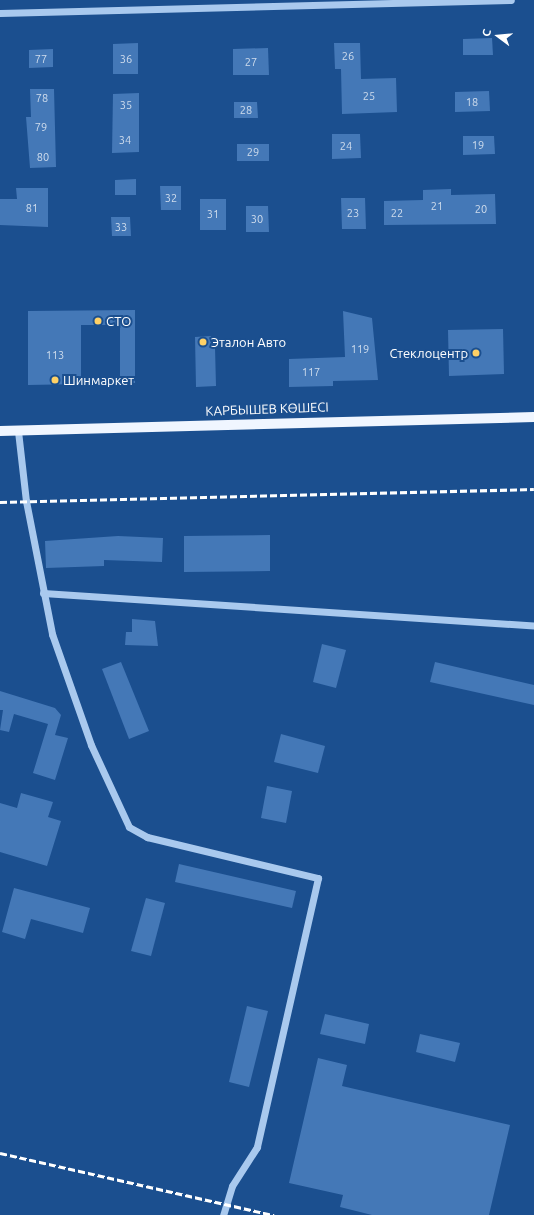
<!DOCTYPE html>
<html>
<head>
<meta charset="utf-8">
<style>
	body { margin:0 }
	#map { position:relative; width:534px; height:1215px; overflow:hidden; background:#1b4f8f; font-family:Ubuntu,sans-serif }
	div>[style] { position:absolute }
	.building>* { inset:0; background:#4478b7 }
	.minor>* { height:7px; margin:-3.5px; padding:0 3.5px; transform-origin:3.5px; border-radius:3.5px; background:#a9c9ee }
	.major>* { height:10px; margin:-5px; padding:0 5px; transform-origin:5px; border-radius:5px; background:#f0f6ff }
	.rail>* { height:3px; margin-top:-1.5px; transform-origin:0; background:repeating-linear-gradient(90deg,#fff 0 7px,transparent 0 10px) }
	.dots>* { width:11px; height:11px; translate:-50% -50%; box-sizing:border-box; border:2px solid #1b4f8f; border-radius:50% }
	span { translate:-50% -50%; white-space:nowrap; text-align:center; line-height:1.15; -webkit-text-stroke:4px #1b4f8f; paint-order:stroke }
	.number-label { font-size:11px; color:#d0dded }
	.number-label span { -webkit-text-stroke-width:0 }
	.poi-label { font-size:13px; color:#fff }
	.left { translate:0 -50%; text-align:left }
	.right { translate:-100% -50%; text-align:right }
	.street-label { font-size:13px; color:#fff }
	.north { position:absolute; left:478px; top:16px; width:40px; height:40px; -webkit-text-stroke:3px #1b4f8f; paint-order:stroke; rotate:286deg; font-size:11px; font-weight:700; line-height:16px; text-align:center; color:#fff }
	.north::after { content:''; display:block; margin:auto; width:14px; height:18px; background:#fff; clip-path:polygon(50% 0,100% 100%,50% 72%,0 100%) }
</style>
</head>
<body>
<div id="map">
	<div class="building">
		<div style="clip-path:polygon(492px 38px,493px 55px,463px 55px,463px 39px)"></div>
		<div style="clip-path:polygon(138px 43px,138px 74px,113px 74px,113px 44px)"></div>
		<div style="clip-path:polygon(334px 43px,360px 43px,361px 79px,396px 78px,397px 112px,342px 114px,341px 69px,335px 69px)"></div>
		<div style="clip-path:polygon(268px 48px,269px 75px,233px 75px,233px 49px)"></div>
		<div style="clip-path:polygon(53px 49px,53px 67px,29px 68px,29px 50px)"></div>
		<div style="clip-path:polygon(30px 89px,54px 89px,56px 167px,30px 168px,26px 117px,31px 117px)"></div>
		<div style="clip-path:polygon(489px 91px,490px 111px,455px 112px,455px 92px)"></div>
		<div style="clip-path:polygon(139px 93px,139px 152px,112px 153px,113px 94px)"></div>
		<div style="clip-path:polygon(234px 102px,257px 102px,258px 118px,234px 118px)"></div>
		<div style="clip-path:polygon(332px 134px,360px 134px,361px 158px,332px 159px)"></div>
		<div style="clip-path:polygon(463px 136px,494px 136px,495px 154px,463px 155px)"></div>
		<div style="clip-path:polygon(237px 144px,269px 144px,269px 161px,237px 161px)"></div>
		<div style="clip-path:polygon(136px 179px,136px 195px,115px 195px,115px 180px)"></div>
		<div style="clip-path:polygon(160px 186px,181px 186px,181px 210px,161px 210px)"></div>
		<div style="clip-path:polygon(16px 188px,48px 188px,48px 227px,0 225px,0 199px,17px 199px)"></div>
		<div style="clip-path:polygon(451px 189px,451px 195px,495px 194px,496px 224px,384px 225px,384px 201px,423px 200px,423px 190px)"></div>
		<div style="clip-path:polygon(341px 198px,365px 198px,366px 229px,342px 229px)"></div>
		<div style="clip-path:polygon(200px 199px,226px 199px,226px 230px,200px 230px)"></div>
		<div style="clip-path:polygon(246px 206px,268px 206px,269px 232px,246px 232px)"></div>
		<div style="clip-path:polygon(111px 217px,130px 217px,131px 236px,112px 236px)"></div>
		<div style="clip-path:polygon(135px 310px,135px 383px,120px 383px,120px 325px,81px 325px,81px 384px,28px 385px,28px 311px)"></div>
		<div style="clip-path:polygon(343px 311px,372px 318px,378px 380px,333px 381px,333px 386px,289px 387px,289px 359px,345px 357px)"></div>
		<div style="clip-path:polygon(503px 329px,504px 374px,449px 376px,448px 330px)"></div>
		<div style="clip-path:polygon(211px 336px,211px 347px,215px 347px,216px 386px,196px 387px,195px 337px)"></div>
		<div style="clip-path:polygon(270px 535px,270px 571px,184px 572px,184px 536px)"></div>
		<div style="clip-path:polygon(118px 536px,163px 538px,162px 562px,104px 560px,104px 566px,46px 568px,45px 541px)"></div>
		<div style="clip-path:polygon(132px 619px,155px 621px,158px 646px,125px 645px,126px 632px,132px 632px)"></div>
		<div style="clip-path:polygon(322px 644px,346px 650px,336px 688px,313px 682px)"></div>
		<div style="clip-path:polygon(121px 662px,149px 731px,129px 739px,102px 669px)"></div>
		<div style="clip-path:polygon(435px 662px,534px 685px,534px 705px,430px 682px)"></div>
		<div style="clip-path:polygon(0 691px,55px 708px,61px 715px,55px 735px,68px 738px,55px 780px,33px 773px,48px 724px,14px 714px,9px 732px,0 730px,3px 710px,0 710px)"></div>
		<div style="clip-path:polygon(281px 734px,325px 746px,318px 773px,274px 762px)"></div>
		<div style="clip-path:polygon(267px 786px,292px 791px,286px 823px,261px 818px)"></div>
		<div style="clip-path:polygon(21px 793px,53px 802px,48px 817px,61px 821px,47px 866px,0 852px,0 803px,17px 808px)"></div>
		<div style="clip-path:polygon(179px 864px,296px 891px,292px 908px,175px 882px)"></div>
		<div style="clip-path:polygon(14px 888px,90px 908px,83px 933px,31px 919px,25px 939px,2px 932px)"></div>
		<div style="clip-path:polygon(146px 898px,165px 903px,151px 956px,131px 951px)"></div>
		<div style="clip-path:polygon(247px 1006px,268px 1011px,249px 1087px,229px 1082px)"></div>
		<div style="clip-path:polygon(325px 1014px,369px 1024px,365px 1044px,320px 1034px)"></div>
		<div style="clip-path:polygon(420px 1034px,460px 1043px,455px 1062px,416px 1052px)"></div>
		<div style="clip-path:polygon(318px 1058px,347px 1065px,342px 1086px,510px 1125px,489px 1215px,372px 1215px,340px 1207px,343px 1195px,289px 1183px)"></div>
	</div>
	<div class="minor">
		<div style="left:0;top:13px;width:511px;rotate:-1.46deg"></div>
		<div style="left:18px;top:431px;width:70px;rotate:83.5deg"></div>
		<div style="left:26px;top:501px;width:136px;rotate:78.9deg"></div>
		<div style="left:52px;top:634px;width:118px;rotate:70.6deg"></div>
		<div style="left:91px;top:745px;width:90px;rotate:65.1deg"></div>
		<div style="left:129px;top:827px;width:21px;rotate:29deg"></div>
		<div style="left:147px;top:837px;width:176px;rotate:13.5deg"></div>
		<div style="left:318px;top:878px;width:276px;rotate:102.8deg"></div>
		<div style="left:257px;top:1147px;width:46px;rotate:122.7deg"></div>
		<div style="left:232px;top:1186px;width:30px;rotate:107deg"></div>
		<div style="left:43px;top:593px;width:492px;rotate:3.8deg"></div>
	</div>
	<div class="major">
		<div style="left:0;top:431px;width:534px;rotate:-1.5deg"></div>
	</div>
	<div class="rail">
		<div style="left:0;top:502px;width:534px;rotate:-1.39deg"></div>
		<div style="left:0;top:1153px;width:281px;rotate:12.8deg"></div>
	</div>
	<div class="dots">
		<div style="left:98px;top:321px;background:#ffd166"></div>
		<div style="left:203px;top:342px;background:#ffd166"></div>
		<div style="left:476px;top:353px;background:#ffd166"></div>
		<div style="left:55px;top:380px;background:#ffd166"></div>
	</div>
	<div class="number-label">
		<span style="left:348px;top:56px">26</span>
		<span style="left:41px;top:59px">77</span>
		<span style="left:126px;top:59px">36</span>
		<span style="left:251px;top:62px">27</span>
		<span style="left:369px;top:96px">25</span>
		<span style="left:42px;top:98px">78</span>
		<span style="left:472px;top:102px">18</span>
		<span style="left:126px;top:105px">35</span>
		<span style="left:246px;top:110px">28</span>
		<span style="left:41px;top:127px">79</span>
		<span style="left:125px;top:140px">34</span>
		<span style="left:478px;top:145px">19</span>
		<span style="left:346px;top:146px">24</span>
		<span style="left:253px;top:152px">29</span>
		<span style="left:43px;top:157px">80</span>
		<span style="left:171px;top:198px">32</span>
		<span style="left:437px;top:206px">21</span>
		<span style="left:32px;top:208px">81</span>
		<span style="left:481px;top:209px">20</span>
		<span style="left:353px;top:213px">23</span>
		<span style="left:397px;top:213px">22</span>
		<span style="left:213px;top:214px">31</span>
		<span style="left:257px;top:219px">30</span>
		<span style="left:121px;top:227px">33</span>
		<span style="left:360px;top:349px">119</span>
		<span style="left:55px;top:355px">113</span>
		<span style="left:311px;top:372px">117</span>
	</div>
	<div class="poi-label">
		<span class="left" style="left:106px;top:321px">СТО</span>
		<span class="left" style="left:211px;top:342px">Эталон Авто</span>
		<span class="right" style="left:468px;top:353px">Стеклоцентр</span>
		<span class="left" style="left:63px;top:380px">Шинмаркет</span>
	</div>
	<div class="street-label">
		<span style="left:267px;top:409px;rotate:-2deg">КАРБЫШЕВ КӨШЕСІ</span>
	</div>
	<div class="north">С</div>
</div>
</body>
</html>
